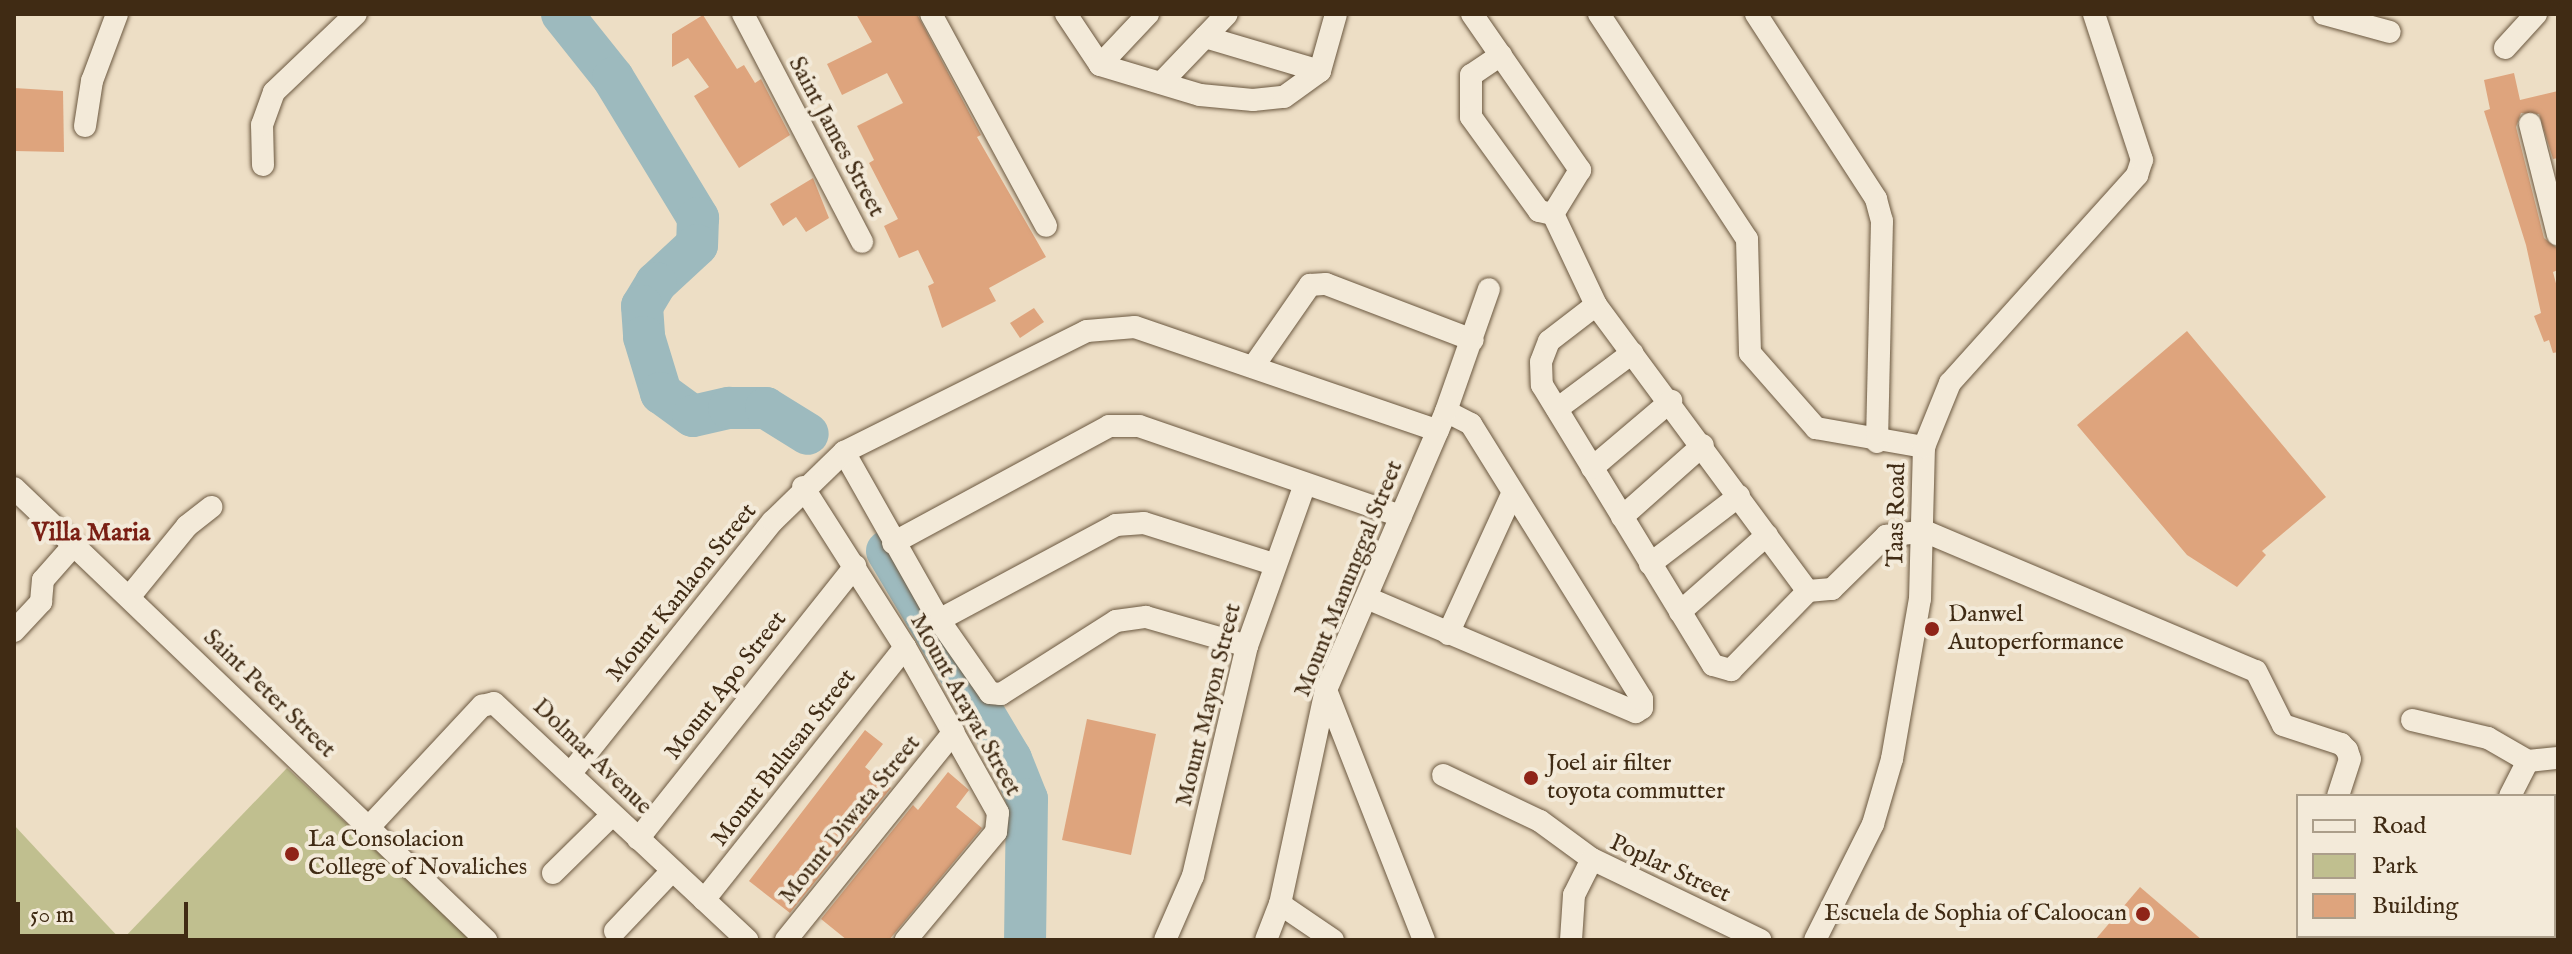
<!DOCTYPE html>
<html>
<head>
<meta charset="utf-8">
<style>
	body { margin:0 }
	#map { position:relative; width:2572px; height:954px; overflow:hidden; background:#eddec5; font-family:"IM FELL English",serif }
	div>[style] { position:absolute }
	.green>* { inset:0; background:#c0bf8f }
	.river>* { height:42px; margin:-21px; padding:0 21px; transform-origin:21px; border-radius:21px; background:#9dbabe }
	.building>* { inset:0; background:#dea47d }
	.roads { filter:drop-shadow(0 0 2px #6b5840) drop-shadow(0 0 2px #6b5840) }
	.minor>* { height:22px; margin:-11px; padding:0 11px; transform-origin:11px; border-radius:11px; background:#f3ead9 }
	.dots>* { width:22px; height:22px; translate:-50% -50%; box-sizing:border-box; border:4px solid #f3ead9; border-radius:50% }
	span { translate:-50% -50%; white-space:nowrap; text-align:center; line-height:1.15; -webkit-text-stroke:8px #f3ead9; paint-order:stroke }
	.street-label { font-size:24px; color:#402b14 }
	.poi-label { font-size:24px; color:#402b14 }
	.left { translate:0 -50%; text-align:left }
	.right { translate:-100% -50%; text-align:right }
	.neighbourhood-label { font-size:26px; color:#7a1f14; font-weight:700 }
	.frame { position:absolute; inset:0; border:16px solid #402b14; pointer-events:none }
	.legend { position:absolute; left:2296px; top:794px; width:260px; height:144px; box-sizing:border-box; background:#f3ead9; border:2px solid #ab9e8a; margin:0; padding:10px 14px; list-style:none; font-size:24px; color:#402b14 }
	.legend li { display:flex; align-items:center; gap:16px; height:40px }
	.legend b { width:40px; border:2px solid #ab9e8a }
	.scale { position:absolute; left:16px; top:902px; width:172px; height:36px; box-sizing:border-box; border:4px solid #402b14; border-top:0; padding-left:10px; font-size:24px; line-height:28px; white-space:nowrap; color:#402b14; -webkit-text-stroke:6px #f3ead9; paint-order:stroke }
</style>
</head>
<body>
<div id="map">
	<div class="green">
		<div style="clip-path:polygon(287px 768px,472px 940px,122px 940px)"></div>
		<div style="clip-path:polygon(14px 825px,121px 940px,14px 940px)"></div>
	</div>
	<div class="river">
		<div style="left:562px;top:14px;width:82px;rotate:51.4deg"></div>
		<div style="left:613px;top:78px;width:164px;rotate:58.7deg"></div>
		<div style="left:698px;top:218px;width:27px;rotate:92deg"></div>
		<div style="left:697px;top:245px;width:56px;rotate:137.2deg"></div>
		<div style="left:656px;top:283px;width:27px;rotate:121deg"></div>
		<div style="left:642px;top:306px;width:31px;rotate:86deg"></div>
		<div style="left:644px;top:337px;width:59px;rotate:73.1deg"></div>
		<div style="left:661px;top:393px;width:39px;rotate:36deg"></div>
		<div style="left:693px;top:416px;width:37px;rotate:-13deg"></div>
		<div style="left:729px;top:408px;width:37px"></div>
		<div style="left:766px;top:408px;width:49px;rotate:31.8deg"></div>
		<div style="left:887px;top:551px;width:242px;rotate:59.2deg"></div>
		<div style="left:1011px;top:759px;width:43px;rotate:68.2deg"></div>
		<div style="left:1027px;top:799px;width:141px;rotate:90.8deg"></div>
	</div>
	<div class="building">
		<div style="clip-path:polygon(856px 14px,917px 14px,981px 135px,977px 137px,1046px 257px,989px 288px,996px 301px,942px 328px,928px 286px,934px 283px,918px 250px,899px 258px,884px 226px,898px 219px,869px 163px,874px 160px,857px 126px,903px 103px,887px 73px,842px 95px,827px 64px,872px 42px)"></div>
		<div style="clip-path:polygon(703px 15px,737px 69px,744px 65px,755px 83px,761px 79px,790px 135px,739px 168px,694px 96px,709px 87px,688px 58px,672px 67px,672px 34px)"></div>
		<div style="clip-path:polygon(2514px 73px,2520px 100px,2558px 91px,2558px 158px,2553px 159px,2539px 114px,2521px 113px,2516px 127px,2544px 238px,2558px 249px,2558px 270px,2553px 272px,2558px 291px,2558px 352px,2553px 353px,2549px 340px,2544px 342px,2534px 316px,2541px 313px,2526px 245px,2484px 111px,2490px 109px,2484px 80px)"></div>
		<div style="clip-path:polygon(14px 88px,63px 91px,64px 152px,14px 151px)"></div>
		<div style="clip-path:polygon(813px 178px,829px 218px,806px 232px,796px 217px,783px 226px,770px 204px)"></div>
		<div style="clip-path:polygon(1034px 308px,1044px 322px,1020px 338px,1010px 323px)"></div>
		<div style="clip-path:polygon(2187px 331px,2326px 497px,2262px 551px,2266px 555px,2237px 587px,2187px 555px,2077px 425px)"></div>
		<div style="clip-path:polygon(1087px 719px,1156px 734px,1131px 855px,1062px 840px)"></div>
		<div style="clip-path:polygon(865px 730px,883px 744px,865px 767px,891px 788px,790px 913px,749px 881px)"></div>
		<div style="clip-path:polygon(948px 772px,969px 790px,956px 807px,982px 828px,889px 940px,847px 940px,821px 919px,913px 805px,918px 810px)"></div>
		<div style="clip-path:polygon(2140px 887px,2202px 940px,2095px 940px)"></div>
	</div>
	<div class="roads">
		<div class="minor">
			<div style="left:743px;top:14px;width:257px;rotate:62.4deg"></div>
			<div style="left:931px;top:14px;width:241px;rotate:61.5deg"></div>
			<div style="left:1066px;top:14px;width:61px;rotate:56.3deg"></div>
			<div style="left:1100px;top:65px;width:104px;rotate:16.7deg"></div>
			<div style="left:1200px;top:95px;width:53px;rotate:5.4deg"></div>
			<div style="left:1253px;top:100px;width:31px;rotate:-6deg"></div>
			<div style="left:1284px;top:97px;width:44px;rotate:-35.8deg"></div>
			<div style="left:1320px;top:71px;width:59px;rotate:-74.3deg"></div>
			<div style="left:1472px;top:14px;width:190px;rotate:55.3deg"></div>
			<div style="left:1580px;top:170px;width:52px;rotate:121.5deg"></div>
			<div style="left:1553px;top:214px;width:101px;rotate:64.7deg"></div>
			<div style="left:1596px;top:305px;width:356px;rotate:53.5deg"></div>
			<div style="left:1599px;top:14px;width:269px;rotate:56.7deg"></div>
			<div style="left:1747px;top:239px;width:114px;rotate:88.5deg"></div>
			<div style="left:1750px;top:353px;width:100px;rotate:48.7deg"></div>
			<div style="left:1816px;top:428px;width:110px;rotate:10deg"></div>
			<div style="left:1756px;top:14px;width:221px;rotate:57deg"></div>
			<div style="left:1876px;top:199px;width:23px;rotate:75deg"></div>
			<div style="left:1882px;top:221px;width:221px;rotate:91.3deg"></div>
			<div style="left:2324px;top:14px;width:68px;rotate:15.3deg"></div>
			<div style="left:1205px;top:37px;width:120px;rotate:16.5deg"></div>
			<div style="left:2505px;top:48px;width:46px;rotate:-47.6deg"></div>
			<div style="left:1501px;top:55px;width:36px;rotate:146deg"></div>
			<div style="left:1471px;top:75px;width:42px;rotate:90deg"></div>
			<div style="left:1471px;top:117px;width:116px;rotate:54.1deg"></div>
			<div style="left:1539px;top:211px;width:14px;rotate:12deg"></div>
			<div style="left:1100px;top:65px;width:70px;rotate:-46.7deg"></div>
			<div style="left:1161px;top:83px;width:95px;rotate:-46.3deg"></div>
			<div style="left:2530px;top:124px;width:114px;rotate:75.8deg"></div>
			<div style="left:85px;top:126px;width:46px;rotate:-81.2deg"></div>
			<div style="left:92px;top:81px;width:72px;rotate:-69.5deg"></div>
			<div style="left:263px;top:165px;width:40px;rotate:-91.4deg"></div>
			<div style="left:262px;top:125px;width:35px;rotate:-70deg"></div>
			<div style="left:274px;top:92px;width:113px;rotate:-43.6deg"></div>
			<div style="left:1596px;top:305px;width:59px;rotate:142.5deg"></div>
			<div style="left:1549px;top:341px;width:22px;rotate:111deg"></div>
			<div style="left:1541px;top:362px;width:23px;rotate:88deg"></div>
			<div style="left:1542px;top:385px;width:328px;rotate:58.6deg"></div>
			<div style="left:1713px;top:665px;width:19px;rotate:16deg"></div>
			<div style="left:1731px;top:670px;width:110px;rotate:-45.7deg"></div>
			<div style="left:1808px;top:591px;width:24px;rotate:-5deg"></div>
			<div style="left:1832px;top:589px;width:76px;rotate:-44.5deg"></div>
			<div style="left:1886px;top:536px;width:38px;rotate:-7deg"></div>
			<div style="left:1924px;top:531px;width:360px;rotate:22.9deg"></div>
			<div style="left:2256px;top:671px;width:60px;rotate:63.4deg"></div>
			<div style="left:2283px;top:725px;width:61px;rotate:18.1deg"></div>
			<div style="left:2341px;top:744px;width:8px;rotate:45deg"></div>
			<div style="left:2347px;top:750px;width:9px;rotate:72deg"></div>
			<div style="left:2350px;top:759px;width:39px;rotate:108deg"></div>
			<div style="left:1253px;top:367px;width:100px;rotate:-55.2deg"></div>
			<div style="left:1310px;top:285px;width:16px;rotate:-4deg"></div>
			<div style="left:1326px;top:284px;width:157px;rotate:20.9deg"></div>
			<div style="left:1557px;top:409px;width:94px;rotate:-36.7deg"></div>
			<div style="left:844px;top:452px;width:193px;rotate:60.5deg"></div>
			<div style="left:939px;top:620px;width:89px;rotate:55.1deg"></div>
			<div style="left:990px;top:693px;width:11px;rotate:5deg"></div>
			<div style="left:1001px;top:694px;width:136px;rotate:-32.4deg"></div>
			<div style="left:1116px;top:621px;width:30px;rotate:-8deg"></div>
			<div style="left:1146px;top:617px;width:105px;rotate:16deg"></div>
			<div style="left:1592px;top:468px;width:104px;rotate:-40.3deg"></div>
			<div style="left:803px;top:487px;width:190px;rotate:57.5deg"></div>
			<div style="left:905px;top:647px;width:190px;rotate:60.7deg"></div>
			<div style="left:998px;top:813px;width:19px;rotate:96deg"></div>
			<div style="left:996px;top:832px;width:141px;rotate:129.8deg"></div>
			<div style="left:14px;top:488px;width:654px;rotate:43.76deg"></div>
			<div style="left:1622px;top:517px;width:108px;rotate:-41.6deg"></div>
			<div style="left:893px;top:543px;width:246px;rotate:-28.4deg"></div>
			<div style="left:1109px;top:426px;width:30px"></div>
			<div style="left:1139px;top:426px;width:277px;rotate:19deg"></div>
			<div style="left:1650px;top:564px;width:112px;rotate:-37.4deg"></div>
			<div style="left:130px;top:596px;width:90px;rotate:-50.8deg"></div>
			<div style="left:187px;top:526px;width:31px;rotate:-38deg"></div>
			<div style="left:1367px;top:598px;width:292px;rotate:23deg"></div>
			<div style="left:1636px;top:712px;width:7px;rotate:-34deg"></div>
			<div style="left:1642px;top:708px;width:9px;rotate:-90deg"></div>
			<div style="left:1642px;top:699px;width:324px;rotate:-121.9deg"></div>
			<div style="left:1471px;top:424px;width:28px;rotate:-153deg"></div>
			<div style="left:1680px;top:612px;width:116px;rotate:-41.5deg"></div>
			<div style="left:939px;top:620px;width:201px;rotate:-28.2deg"></div>
			<div style="left:1116px;top:525px;width:28px;rotate:-4deg"></div>
			<div style="left:1144px;top:523px;width:135px;rotate:17.6deg"></div>
			<div style="left:14px;top:631px;width:40px;rotate:-47deg"></div>
			<div style="left:41px;top:602px;width:22px;rotate:-85deg"></div>
			<div style="left:43px;top:580px;width:47px;rotate:-48.5deg"></div>
			<div style="left:1448px;top:634px;width:154px;rotate:-65.4deg"></div>
			<div style="left:1326px;top:690px;width:269px;rotate:68.6deg"></div>
			<div style="left:2412px;top:720px;width:78px;rotate:13.3deg"></div>
			<div style="left:2488px;top:738px;width:46px;rotate:29.9deg"></div>
			<div style="left:570px;top:774px;width:324px;rotate:-51.3deg"></div>
			<div style="left:773px;top:521px;width:99px;rotate:-44.2deg"></div>
			<div style="left:844px;top:452px;width:271px;rotate:-26.5deg"></div>
			<div style="left:1087px;top:331px;width:48px;rotate:-4.8deg"></div>
			<div style="left:1135px;top:327px;width:320px;rotate:18.9deg"></div>
			<div style="left:1443px;top:775px;width:107px;rotate:25.4deg"></div>
			<div style="left:1540px;top:821px;width:64px;rotate:36.2deg"></div>
			<div style="left:1592px;top:859px;width:187px;rotate:25.7deg"></div>
			<div style="left:2510px;top:796px;width:39px;rotate:-63deg"></div>
			<div style="left:2528px;top:761px;width:30px;rotate:-6deg"></div>
			<div style="left:369px;top:827px;width:166px;rotate:-47deg"></div>
			<div style="left:482px;top:706px;width:12px;rotate:-14deg"></div>
			<div style="left:494px;top:703px;width:347px;rotate:43.1deg"></div>
			<div style="left:638px;top:839px;width:349px;rotate:-51.5deg"></div>
			<div style="left:553px;top:873px;width:83px;rotate:-44.5deg"></div>
			<div style="left:704px;top:900px;width:323px;rotate:-51.5deg"></div>
			<div style="left:1280px;top:904px;width:64px;rotate:34.2deg"></div>
			<div style="left:615px;top:931px;width:83px;rotate:-46.5deg"></div>
			<div style="left:786px;top:940px;width:267px;rotate:-51.1deg"></div>
			<div style="left:1165px;top:940px;width:70px;rotate:-66.4deg"></div>
			<div style="left:1193px;top:876px;width:236px;rotate:-76.8deg"></div>
			<div style="left:1247px;top:646px;width:172px;rotate:-70.3deg"></div>
			<div style="left:1266px;top:940px;width:39px;rotate:-69deg"></div>
			<div style="left:1280px;top:904px;width:219px;rotate:-77.9deg"></div>
			<div style="left:1326px;top:690px;width:304px;rotate:-66.7deg"></div>
			<div style="left:1446px;top:411px;width:129px;rotate:-70.6deg"></div>
			<div style="left:1571px;top:940px;width:45px;rotate:-86.2deg"></div>
			<div style="left:1574px;top:895px;width:40px;rotate:-63.4deg"></div>
			<div style="left:1815px;top:940px;width:130px;rotate:-63.4deg"></div>
			<div style="left:1873px;top:824px;width:68px;rotate:-73.7deg"></div>
			<div style="left:1892px;top:759px;width:162px;rotate:-80.1deg"></div>
			<div style="left:1920px;top:599px;width:152px;rotate:-88.5deg"></div>
			<div style="left:1924px;top:447px;width:69px;rotate:-67.9deg"></div>
			<div style="left:1950px;top:383px;width:280px;rotate:-48deg"></div>
			<div style="left:2137px;top:175px;width:16px;rotate:-72deg"></div>
			<div style="left:2142px;top:160px;width:154px;rotate:-108.2deg"></div>
			<div style="left:2363px;top:940px;width:15px;rotate:-16deg"></div>
			<div style="left:2444px;top:940px;width:4px;rotate:-90deg"></div>
		</div>
	</div>
	<div class="dots">
		<div style="left:1932px;top:629px;background:#8f2418"></div>
		<div style="left:1531px;top:778px;background:#8f2418"></div>
		<div style="left:292px;top:854px;background:#8f2418"></div>
		<div style="left:2143px;top:914px;background:#8f2418"></div>
	</div>
	<div class="street-label">
		<span style="left:836px;top:137px;rotate:62deg">Saint James Street</span>
		<span style="left:1897px;top:515px;rotate:-89deg">Taas Road</span>
		<span style="left:1349px;top:579px;rotate:-68deg">Mount Manunggal Street</span>
		<span style="left:682px;top:593px;rotate:-51deg">Mount Kanlaon Street</span>
		<span style="left:726px;top:686px;rotate:-52deg">Mount Apo Street</span>
		<span style="left:269px;top:694px;rotate:44deg">Saint Peter Street</span>
		<span style="left:965px;top:705px;rotate:61deg">Mount Arayat Street</span>
		<span style="left:1209px;top:705px;rotate:-76deg">Mount Mayon Street</span>
		<span style="left:592px;top:757px;rotate:44deg">Dolmar Avenue</span>
		<span style="left:784px;top:758px;rotate:-52deg">Mount Bulusan Street</span>
		<span style="left:850px;top:820px;rotate:-51deg">Mount Diwata Street</span>
		<span style="left:1670px;top:869px;rotate:25deg">Poplar Street</span>
	</div>
	<div class="poi-label">
		<span class="left" style="left:1948px;top:629px">Danwel<br>Autoperformance</span>
		<span class="left" style="left:1547px;top:778px">Joel air filter<br>toyota commutter</span>
		<span class="left" style="left:308px;top:854px">La Consolacion<br>College of Novaliches</span>
		<span class="right" style="left:2127px;top:914px">Escuela de Sophia of Caloocan</span>
	</div>
	<div class="neighbourhood-label">
		<span style="left:91px;top:533px">Villa Maria</span>
	</div>
	<div class="frame"></div>
	<ul class="legend">
	<li><b style="height:10px;background:#f3ead9"></b>Road</li>
	<li><b style="height:22px;background:#c0bf8f"></b>Park</li>
	<li><b style="height:22px;background:#dea47d"></b>Building</li>
	</ul>
	<div class="scale">50 m</div>
</div>
</body>
</html>
